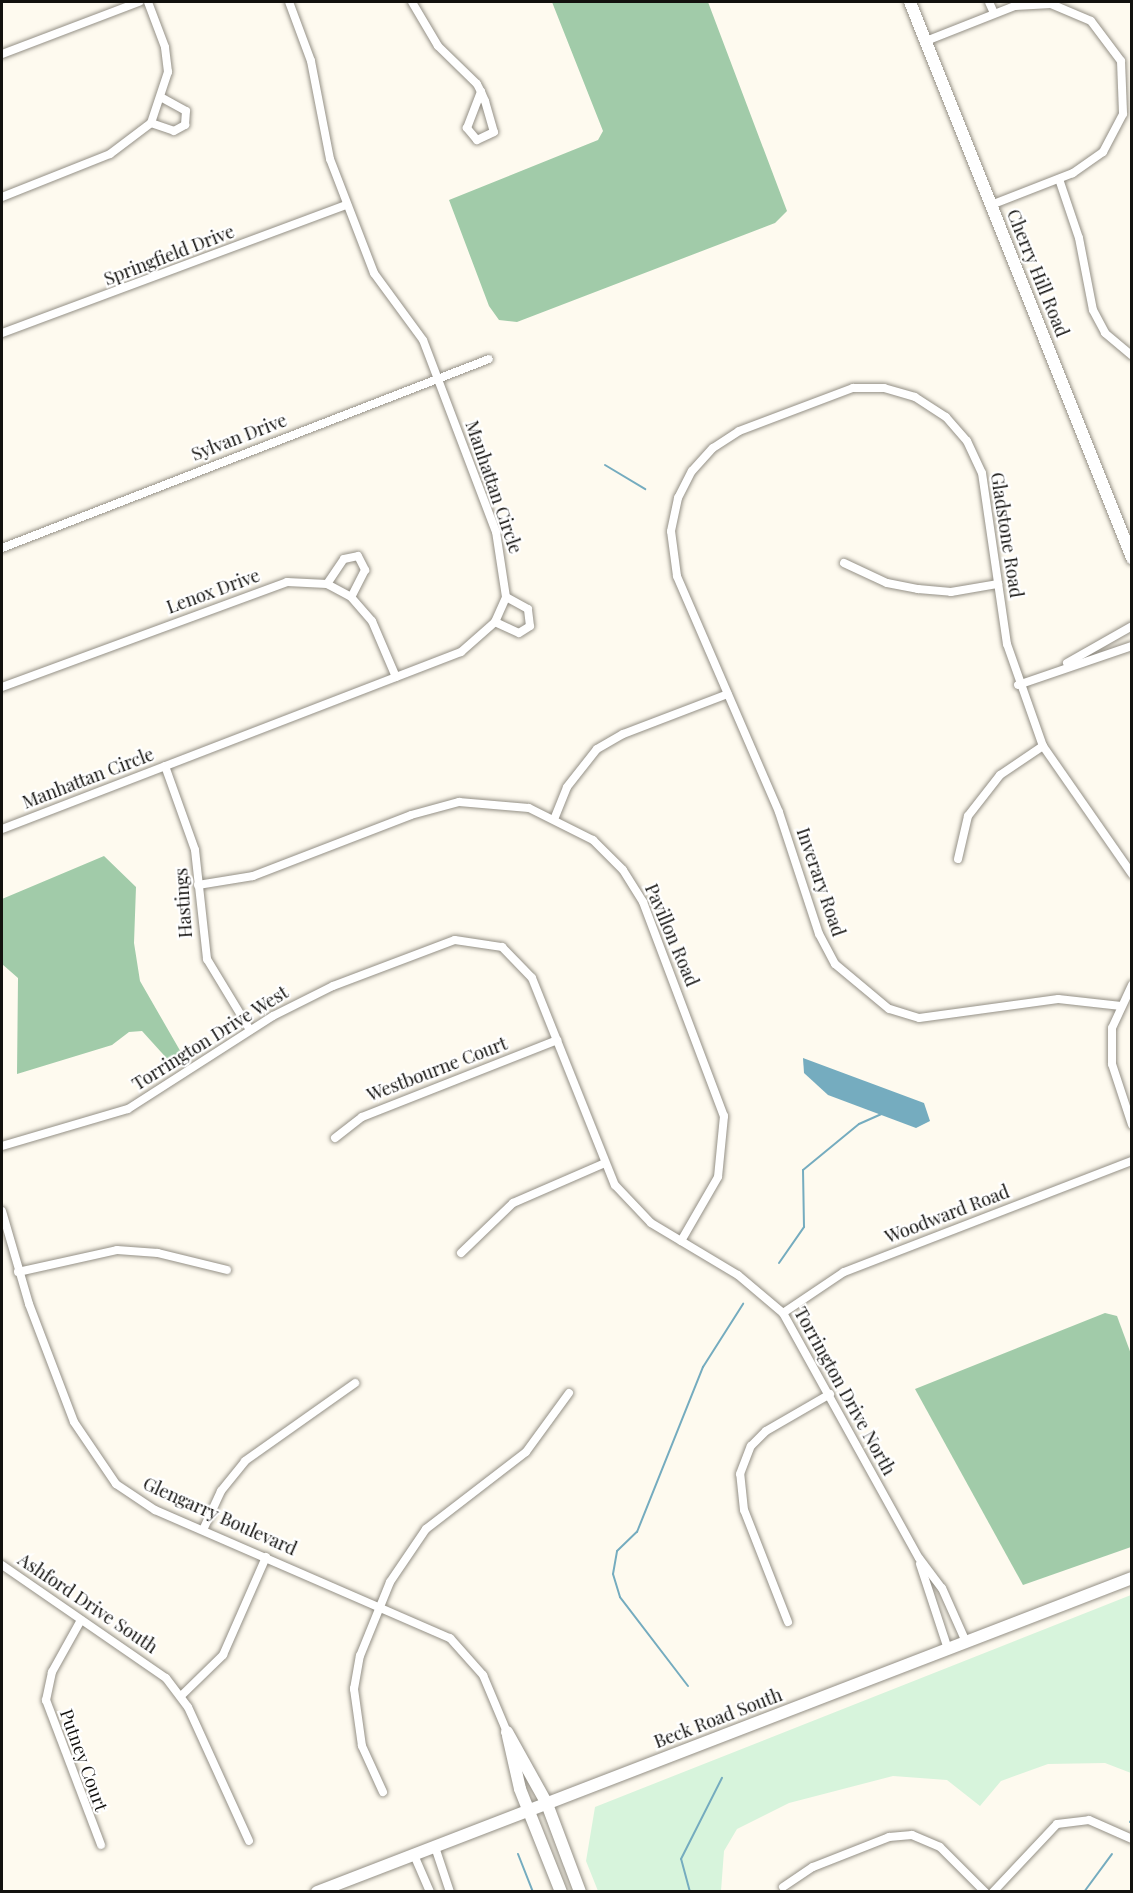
<!DOCTYPE html>
<html>
<head>
<meta charset="utf-8">
<style>
	body { margin:0 }
	#map { position:relative; width:1133px; height:1893px; overflow:hidden; background:#fefaef; font-family:"Playfair Display",serif }
	div>[style] { position:absolute }
	.green>* { inset:0; background:#d7f4dc }
	.forest>* { inset:0; background:#a1cba9 }
	.water>* { inset:0; background:#75acbf }
	.stream>* { height:2px; margin:-1px; padding:0 1px; transform-origin:1px; border-radius:1px; background:#75acbf }
	.roads { filter:drop-shadow(0 0 2px #949086) drop-shadow(0 0 2px #949086) }
	.street>* { height:8px; margin:-4px; padding:0 4px; transform-origin:4px; border-radius:4px; background:#fff }
	.secondary>* { height:12px; margin:-6px; padding:0 6px; transform-origin:6px; border-radius:6px; background:#fff }
	span { translate:-50% -50%; white-space:nowrap; text-align:center; line-height:1.15; -webkit-text-stroke:4.5px #fff; paint-order:stroke }
	.street-label { font-size:18px; color:#12110e }
	.frame { position:absolute; inset:0; border:3px solid #12110e; pointer-events:none }
</style>
</head>
<body>
<div id="map">
	<div class="green">
		<div style="clip-path:polygon(1131px 1595px,1131px 1773px,1105px 1763px,1048px 1764px,1001px 1781px,980px 1806px,947px 1780px,893px 1776px,789px 1803px,737px 1829px,724px 1851px,721px 1891px,598px 1891px,586px 1861px,595px 1807px)"></div>
	</div>
	<div class="forest">
		<div style="clip-path:polygon(552px 2px,708px 2px,787px 211px,775px 223px,517px 322px,499px 320px,489px 306px,449px 200px,598px 140px,603px 131px)"></div>
		<div style="clip-path:polygon(104px 856px,136px 887px,134px 943px,140px 981px,182px 1054px,171px 1063px,142px 1031px,129px 1032px,112px 1045px,17px 1074px,18px 978px,2px 964px,2px 899px)"></div>
		<div style="clip-path:polygon(1105px 1313px,1117px 1316px,1131px 1354px,1131px 1547px,1023px 1585px,915px 1389px)"></div>
	</div>
	<div class="water">
		<div style="clip-path:polygon(803px 1058px,924px 1103px,930px 1121px,916px 1128px,828px 1095px,804px 1073px)"></div>
	</div>
	<div class="stream">
		<div style="left:605px;top:465px;width:47px;rotate:31deg"></div>
		<div style="left:779px;top:1263px;width:44px;rotate:-55.2deg"></div>
		<div style="left:804px;top:1227px;width:57px;rotate:-91deg"></div>
		<div style="left:803px;top:1170px;width:72px;rotate:-39.4deg"></div>
		<div style="left:859px;top:1124px;width:24px;rotate:-24deg"></div>
		<div style="left:688px;top:1686px;width:112px;rotate:-127.4deg"></div>
		<div style="left:620px;top:1597px;width:24px;rotate:-107deg"></div>
		<div style="left:613px;top:1574px;width:23px;rotate:-80deg"></div>
		<div style="left:617px;top:1551px;width:28px;rotate:-44deg"></div>
		<div style="left:637px;top:1532px;width:178px;rotate:-68.2deg"></div>
		<div style="left:703px;top:1367px;width:75px;rotate:-57.6deg"></div>
		<div style="left:1130px;top:1822px;width:4px;rotate:-56deg"></div>
		<div style="left:518px;top:1854px;width:41px;rotate:68.5deg"></div>
		<div style="left:690px;top:1892px;width:34px;rotate:-105deg"></div>
		<div style="left:681px;top:1859px;width:91px;rotate:-63.2deg"></div>
		<div style="left:1084px;top:1892px;width:47px;rotate:-53.6deg"></div>
	</div>
	<div class="roads">
		<div class="street">
			<div style="left:412px;top:2px;width:51px;rotate:59.4deg"></div>
			<div style="left:438px;top:46px;width:54px;rotate:44.3deg"></div>
			<div style="left:477px;top:84px;width:9px;rotate:63deg"></div>
			<div style="left:481px;top:92px;width:10px;rotate:66deg"></div>
			<div style="left:485px;top:101px;width:32px;rotate:74deg"></div>
			<div style="left:494px;top:132px;width:19px;rotate:155deg"></div>
			<div style="left:477px;top:140px;width:16px;rotate:-130deg"></div>
			<div style="left:467px;top:128px;width:39px;rotate:-69deg"></div>
			<div style="left:989px;top:2px;width:12px;rotate:66deg"></div>
			<div style="left:926px;top:41px;width:96px;rotate:-21.5deg"></div>
			<div style="left:1015px;top:6px;width:36px;rotate:-3deg"></div>
			<div style="left:1051px;top:4px;width:43px;rotate:23deg"></div>
			<div style="left:1091px;top:21px;width:50px;rotate:53.1deg"></div>
			<div style="left:1121px;top:61px;width:53px;rotate:87.8deg"></div>
			<div style="left:1123px;top:114px;width:43px;rotate:117.8deg"></div>
			<div style="left:1103px;top:152px;width:37px;rotate:145deg"></div>
			<div style="left:1073px;top:173px;width:88px;rotate:158.7deg"></div>
			<div style="left:2px;top:54px;width:147px;rotate:-20.8deg"></div>
			<div style="left:151px;top:123px;width:24px;rotate:19deg"></div>
			<div style="left:174px;top:131px;width:13px;rotate:-29deg"></div>
			<div style="left:185px;top:125px;width:14px;rotate:-86deg"></div>
			<div style="left:186px;top:111px;width:26px;rotate:-151deg"></div>
			<div style="left:1059px;top:179px;width:62px;rotate:71.3deg"></div>
			<div style="left:1079px;top:238px;width:73px;rotate:79deg"></div>
			<div style="left:1093px;top:310px;width:26px;rotate:62deg"></div>
			<div style="left:1105px;top:333px;width:35px;rotate:40deg"></div>
			<div style="left:2px;top:197px;width:116px;rotate:-21.7deg"></div>
			<div style="left:110px;top:154px;width:51px;rotate:-37.1deg"></div>
			<div style="left:151px;top:123px;width:54px;rotate:-71.6deg"></div>
			<div style="left:168px;top:72px;width:25px;rotate:-97deg"></div>
			<div style="left:165px;top:47px;width:48px;rotate:-110.7deg"></div>
			<div style="left:2px;top:333px;width:368px;rotate:-20.4deg"></div>
			<div style="left:2px;top:548px;width:522px;rotate:-21.21deg"></div>
			<div style="left:844px;top:563px;width:47px;rotate:24.9deg"></div>
			<div style="left:887px;top:583px;width:32px;rotate:11deg"></div>
			<div style="left:918px;top:589px;width:33px;rotate:5deg"></div>
			<div style="left:951px;top:592px;width:48px;rotate:-9.7deg"></div>
			<div style="left:327px;top:584px;width:30px;rotate:-56deg"></div>
			<div style="left:344px;top:559px;width:14px;rotate:-12deg"></div>
			<div style="left:358px;top:556px;width:16px;rotate:63deg"></div>
			<div style="left:365px;top:570px;width:30px;rotate:117deg"></div>
			<div style="left:495px;top:622px;width:26px;rotate:25deg"></div>
			<div style="left:519px;top:633px;width:13px;rotate:-32deg"></div>
			<div style="left:530px;top:626px;width:17px;rotate:-97deg"></div>
			<div style="left:528px;top:609px;width:25px;rotate:-151deg"></div>
			<div style="left:1067px;top:663px;width:75px;rotate:-29.6deg"></div>
			<div style="left:1018px;top:685px;width:120px;rotate:-18.9deg"></div>
			<div style="left:2px;top:687px;width:304px;rotate:-20.2deg"></div>
			<div style="left:287px;top:582px;width:40px;rotate:2.9deg"></div>
			<div style="left:327px;top:584px;width:27px;rotate:28deg"></div>
			<div style="left:351px;top:597px;width:32px;rotate:49deg"></div>
			<div style="left:372px;top:621px;width:61px;rotate:66.8deg"></div>
			<div style="left:165px;top:766px;width:89px;rotate:70.3deg"></div>
			<div style="left:195px;top:850px;width:110px;rotate:83.7deg"></div>
			<div style="left:207px;top:959px;width:83px;rotate:58.8deg"></div>
			<div style="left:555px;top:817px;width:32px;rotate:-68deg"></div>
			<div style="left:567px;top:787px;width:48px;rotate:-51.7deg"></div>
			<div style="left:597px;top:749px;width:30px;rotate:-30deg"></div>
			<div style="left:623px;top:734px;width:112px;rotate:-20.9deg"></div>
			<div style="left:2px;top:829px;width:492px;rotate:-21.1deg"></div>
			<div style="left:461px;top:652px;width:45px;rotate:-41.4deg"></div>
			<div style="left:495px;top:622px;width:27px;rotate:-66deg"></div>
			<div style="left:506px;top:597px;width:66px;rotate:-98.7deg"></div>
			<div style="left:496px;top:532px;width:205px;rotate:-110.8deg"></div>
			<div style="left:423px;top:340px;width:83px;rotate:-126.2deg"></div>
			<div style="left:374px;top:273px;width:122px;rotate:-111.1deg"></div>
			<div style="left:330px;top:159px;width:100px;rotate:-101deg"></div>
			<div style="left:311px;top:61px;width:63px;rotate:-110.4deg"></div>
			<div style="left:958px;top:859px;width:44px;rotate:-76.9deg"></div>
			<div style="left:968px;top:816px;width:52px;rotate:-52deg"></div>
			<div style="left:1000px;top:775px;width:52px;rotate:-34deg"></div>
			<div style="left:198px;top:885px;width:56px;rotate:-9.3deg"></div>
			<div style="left:253px;top:876px;width:169px;rotate:-21.1deg"></div>
			<div style="left:411px;top:815px;width:50px;rotate:-15.2deg"></div>
			<div style="left:459px;top:802px;width:70px;rotate:4.9deg"></div>
			<div style="left:529px;top:808px;width:72px;rotate:26.6deg"></div>
			<div style="left:593px;top:840px;width:42px;rotate:45deg"></div>
			<div style="left:623px;top:870px;width:38px;rotate:58deg"></div>
			<div style="left:643px;top:902px;width:229px;rotate:69.3deg"></div>
			<div style="left:724px;top:1116px;width:61px;rotate:95.6deg"></div>
			<div style="left:718px;top:1177px;width:74px;rotate:120deg"></div>
			<div style="left:1132px;top:985px;width:47px;rotate:114.9deg"></div>
			<div style="left:1112px;top:1028px;width:36px;rotate:90deg"></div>
			<div style="left:1112px;top:1064px;width:64px;rotate:71.8deg"></div>
			<div style="left:1121px;top:1006px;width:63px;rotate:-173.7deg"></div>
			<div style="left:1058px;top:999px;width:140px;rotate:172.2deg"></div>
			<div style="left:919px;top:1018px;width:31px;rotate:-163deg"></div>
			<div style="left:889px;top:1009px;width:70px;rotate:-140.2deg"></div>
			<div style="left:835px;top:964px;width:34px;rotate:-118deg"></div>
			<div style="left:819px;top:934px;width:128px;rotate:-108.2deg"></div>
			<div style="left:779px;top:812px;width:257px;rotate:-113.4deg"></div>
			<div style="left:677px;top:576px;width:45px;rotate:-97.6deg"></div>
			<div style="left:671px;top:531px;width:34px;rotate:-78deg"></div>
			<div style="left:678px;top:498px;width:30px;rotate:-63deg"></div>
			<div style="left:692px;top:471px;width:31px;rotate:-48deg"></div>
			<div style="left:713px;top:448px;width:31px;rotate:-33deg"></div>
			<div style="left:739px;top:431px;width:122px;rotate:-20.7deg"></div>
			<div style="left:853px;top:388px;width:31px"></div>
			<div style="left:884px;top:388px;width:32px;rotate:16deg"></div>
			<div style="left:915px;top:397px;width:37px;rotate:33deg"></div>
			<div style="left:946px;top:417px;width:32px;rotate:49deg"></div>
			<div style="left:967px;top:441px;width:35px;rotate:65deg"></div>
			<div style="left:982px;top:473px;width:173px;rotate:81.7deg"></div>
			<div style="left:1007px;top:644px;width:108px;rotate:70.6deg"></div>
			<div style="left:1043px;top:746px;width:156px;rotate:55.2deg"></div>
			<div style="left:335px;top:1138px;width:34px;rotate:-38deg"></div>
			<div style="left:362px;top:1117px;width:210px;rotate:-21.5deg"></div>
			<div style="left:2px;top:1146px;width:131px;rotate:-16.4deg"></div>
			<div style="left:128px;top:1109px;width:172px;rotate:-32.7deg"></div>
			<div style="left:273px;top:1016px;width:67px;rotate:-26.6deg"></div>
			<div style="left:333px;top:986px;width:130px;rotate:-20.7deg"></div>
			<div style="left:455px;top:940px;width:48px;rotate:8.5deg"></div>
			<div style="left:502px;top:947px;width:43px;rotate:45.9deg"></div>
			<div style="left:532px;top:978px;width:223px;rotate:68.2deg"></div>
			<div style="left:615px;top:1185px;width:52px;rotate:46.5deg"></div>
			<div style="left:651px;top:1223px;width:101px;rotate:30.9deg"></div>
			<div style="left:738px;top:1275px;width:59px;rotate:40.2deg"></div>
			<div style="left:783px;top:1313px;width:280px;rotate:61deg"></div>
			<div style="left:919px;top:1558px;width:38px;rotate:53deg"></div>
			<div style="left:942px;top:1588px;width:59px;rotate:66deg"></div>
			<div style="left:2px;top:1211px;width:97px;rotate:73.8deg"></div>
			<div style="left:29px;top:1304px;width:126px;rotate:69.1deg"></div>
			<div style="left:74px;top:1422px;width:75px;rotate:55.9deg"></div>
			<div style="left:116px;top:1484px;width:47px;rotate:33.7deg"></div>
			<div style="left:155px;top:1510px;width:322px;rotate:23.5deg"></div>
			<div style="left:450px;top:1638px;width:50px;rotate:48.3deg"></div>
			<div style="left:483px;top:1675px;width:62px;rotate:67.2deg"></div>
			<div style="left:461px;top:1253px;width:72px;rotate:-43.9deg"></div>
			<div style="left:513px;top:1203px;width:100px;rotate:-23.5deg"></div>
			<div style="left:18px;top:1272px;width:101px;rotate:-12.5deg"></div>
			<div style="left:117px;top:1250px;width:41px;rotate:4.2deg"></div>
			<div style="left:158px;top:1253px;width:71px;rotate:13.8deg"></div>
			<div style="left:783px;top:1313px;width:73px;rotate:-33.9deg"></div>
			<div style="left:844px;top:1272px;width:309px;rotate:-21.1deg"></div>
			<div style="left:203px;top:1530px;width:43px;rotate:-65.2deg"></div>
			<div style="left:221px;top:1491px;width:38px;rotate:-51deg"></div>
			<div style="left:245px;top:1461px;width:135px;rotate:-35.3deg"></div>
			<div style="left:920px;top:1564px;width:89px;rotate:71.8deg"></div>
			<div style="left:2px;top:1565px;width:199px;rotate:34.6deg"></div>
			<div style="left:166px;top:1678px;width:36px;rotate:53deg"></div>
			<div style="left:188px;top:1707px;width:147px;rotate:65.5deg"></div>
			<div style="left:81px;top:1620px;width:60px;rotate:119.1deg"></div>
			<div style="left:52px;top:1672px;width:29px;rotate:102deg"></div>
			<div style="left:46px;top:1700px;width:155px;rotate:69.2deg"></div>
			<div style="left:788px;top:1622px;width:120px;rotate:-111.4deg"></div>
			<div style="left:744px;top:1510px;width:36px;rotate:-96deg"></div>
			<div style="left:740px;top:1474px;width:30px;rotate:-69deg"></div>
			<div style="left:751px;top:1446px;width:21px;rotate:-45deg"></div>
			<div style="left:766px;top:1431px;width:74px;rotate:-30deg"></div>
			<div style="left:181px;top:1696px;width:59px;rotate:-44.3deg"></div>
			<div style="left:223px;top:1655px;width:107px;rotate:-66.3deg"></div>
			<div style="left:383px;top:1792px;width:51px;rotate:-114.5deg"></div>
			<div style="left:362px;top:1746px;width:58px;rotate:-98deg"></div>
			<div style="left:354px;top:1689px;width:34px;rotate:-80deg"></div>
			<div style="left:360px;top:1656px;width:80px;rotate:-67.9deg"></div>
			<div style="left:390px;top:1582px;width:64px;rotate:-55.8deg"></div>
			<div style="left:426px;top:1529px;width:126px;rotate:-37.6deg"></div>
			<div style="left:526px;top:1452px;width:73px;rotate:-53.9deg"></div>
			<div style="left:435px;top:1847px;width:47px;rotate:71.6deg"></div>
			<div style="left:414px;top:1855px;width:40px;rotate:66.6deg"></div>
			<div style="left:783px;top:1887px;width:36px;rotate:-34deg"></div>
			<div style="left:813px;top:1867px;width:82px;rotate:-21.5deg"></div>
			<div style="left:889px;top:1837px;width:23px;rotate:-5deg"></div>
			<div style="left:912px;top:1835px;width:30px;rotate:23deg"></div>
			<div style="left:940px;top:1847px;width:64px;rotate:45deg"></div>
			<div style="left:993px;top:1892px;width:93px;rotate:-46.7deg"></div>
			<div style="left:1057px;top:1824px;width:32px;rotate:-7deg"></div>
			<div style="left:1089px;top:1820px;width:47px;rotate:23.8deg"></div>
		</div>
		<div class="secondary">
			<div style="left:910px;top:2px;width:599px;rotate:68.23deg"></div>
			<div style="left:507px;top:1732px;width:82px;rotate:60.9deg"></div>
			<div style="left:547px;top:1804px;width:94px;rotate:69.4deg"></div>
			<div style="left:508px;top:1736px;width:54px;rotate:77.2deg"></div>
			<div style="left:520px;top:1789px;width:111px;rotate:68.3deg"></div>
			<div style="left:317px;top:1892px;width:873px;rotate:-21.07deg"></div>
		</div>
	</div>
	<div class="street-label">
		<span style="left:169px;top:255px;rotate:-21deg">Springfield Drive</span>
		<span style="left:1038px;top:273px;rotate:68deg">Cherry Hill Road</span>
		<span style="left:239px;top:437px;rotate:-21deg">Sylvan Drive</span>
		<span style="left:494px;top:487px;rotate:71deg">Manhattan Circle</span>
		<span style="left:1007px;top:535px;rotate:81deg">Gladstone Road</span>
		<span style="left:213px;top:591px;rotate:-20deg">Lenox Drive</span>
		<span style="left:88px;top:778px;rotate:-21deg">Manhattan Circle</span>
		<span style="left:821px;top:882px;rotate:71deg">Inverary Road</span>
		<span style="left:183px;top:903px;rotate:-94deg">Hastings</span>
		<span style="left:672px;top:935px;rotate:67deg">Pavillon Road</span>
		<span style="left:210px;top:1038px;rotate:-32deg">Torrington Drive West</span>
		<span style="left:437px;top:1069px;rotate:-21deg">Westbourne Court</span>
		<span style="left:947px;top:1214px;rotate:-21deg">Woodward Road</span>
		<span style="left:845px;top:1391px;rotate:61deg">Torrington Drive North</span>
		<span style="left:220px;top:1516px;rotate:24deg">Glengarry Boulevard</span>
		<span style="left:88px;top:1603px;rotate:34deg">Ashford Drive South</span>
		<span style="left:718px;top:1718px;rotate:-21deg">Beck Road South</span>
		<span style="left:84px;top:1760px;rotate:70deg">Putney Court</span>
	</div>
	<div class="frame"></div>
</div>
</body>
</html>
